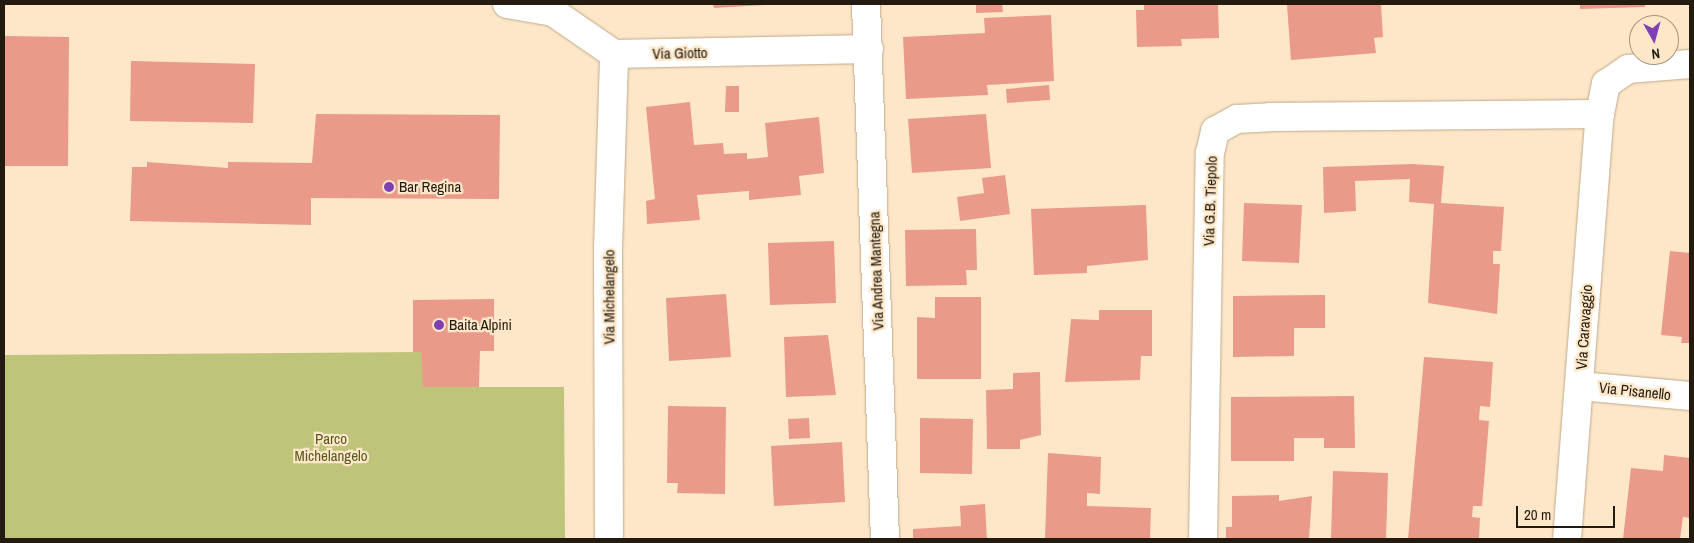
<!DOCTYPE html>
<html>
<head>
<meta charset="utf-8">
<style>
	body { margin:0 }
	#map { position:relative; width:1694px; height:543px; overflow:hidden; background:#fde7c8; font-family:"Archivo Narrow",sans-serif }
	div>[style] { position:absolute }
	.green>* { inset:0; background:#bfc47b }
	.building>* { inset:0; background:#ea9a88 }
	.roads { filter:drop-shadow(0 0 1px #bfaa8c) drop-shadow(0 0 1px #bfaa8c) }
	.street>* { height:28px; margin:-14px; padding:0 14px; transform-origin:14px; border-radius:14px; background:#fff }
	.dots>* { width:14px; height:14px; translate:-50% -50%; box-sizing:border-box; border:2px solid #fde7c8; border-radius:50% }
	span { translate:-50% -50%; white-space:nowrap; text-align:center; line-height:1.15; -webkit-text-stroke:4.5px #fde7c8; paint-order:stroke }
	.street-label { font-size:15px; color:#231b10 }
	.poi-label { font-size:15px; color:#231b10 }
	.left { translate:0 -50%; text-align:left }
	.park-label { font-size:15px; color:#575a21 }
	.frame { position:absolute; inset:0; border:5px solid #231b10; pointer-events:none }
	.north { position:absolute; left:1629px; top:15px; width:50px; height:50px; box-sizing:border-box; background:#fde7c8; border:1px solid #a6957e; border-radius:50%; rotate:173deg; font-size:14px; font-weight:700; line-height:20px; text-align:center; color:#231b10 }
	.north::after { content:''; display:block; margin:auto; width:18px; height:22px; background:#7f40b5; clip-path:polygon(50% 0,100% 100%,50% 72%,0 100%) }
	.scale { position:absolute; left:1516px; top:506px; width:99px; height:22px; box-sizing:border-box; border:2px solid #231b10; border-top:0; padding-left:6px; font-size:15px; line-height:18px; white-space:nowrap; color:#231b10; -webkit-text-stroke:4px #fde7c8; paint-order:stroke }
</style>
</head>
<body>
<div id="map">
	<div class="green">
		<div style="clip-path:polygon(421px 352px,424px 387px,564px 387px,565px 539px,4px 539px,4px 355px)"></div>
	</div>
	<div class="building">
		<div style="clip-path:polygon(713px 4px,764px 4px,764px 5px,714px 8px)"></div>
		<div style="clip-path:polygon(976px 4px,1002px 4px,1003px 12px,976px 13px)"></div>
		<div style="clip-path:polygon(1144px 4px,1218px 5px,1219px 38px,1181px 39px,1182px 46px,1137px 47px,1136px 10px,1144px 10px)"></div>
		<div style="clip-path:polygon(1381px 4px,1383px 37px,1374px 38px,1376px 53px,1291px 60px,1287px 5px)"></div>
		<div style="clip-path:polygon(1580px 4px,1645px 4px,1645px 7px,1580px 9px)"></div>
		<div style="clip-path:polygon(1051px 15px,1054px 81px,987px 85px,988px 95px,906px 99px,903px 37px,985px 33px,984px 18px)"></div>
		<div style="clip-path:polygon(4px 36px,69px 37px,68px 166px,4px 166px)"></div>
		<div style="clip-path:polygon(131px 61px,255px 64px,253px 123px,130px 121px)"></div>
		<div style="clip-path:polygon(1049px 85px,1050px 100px,1007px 103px,1006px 89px)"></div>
		<div style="clip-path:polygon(726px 86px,739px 86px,739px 112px,725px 112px)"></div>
		<div style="clip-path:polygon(690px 102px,694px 145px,723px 143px,724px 154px,747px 153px,747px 159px,768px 157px,765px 123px,819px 117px,824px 173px,799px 176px,801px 195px,749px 200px,749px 191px,697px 195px,700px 220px,647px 224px,646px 201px,655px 199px,646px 107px)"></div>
		<div style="clip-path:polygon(316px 114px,500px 115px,499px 199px,311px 198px,311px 225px,130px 221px,132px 167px,147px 167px,147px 162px,228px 168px,228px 162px,312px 163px)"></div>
		<div style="clip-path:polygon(986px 114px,991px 168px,912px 173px,908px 119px)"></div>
		<div style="clip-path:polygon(1412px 164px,1444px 166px,1441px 203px,1504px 207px,1501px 251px,1493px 251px,1493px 264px,1500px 264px,1497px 314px,1428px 303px,1434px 204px,1409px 202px,1410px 179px,1355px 181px,1356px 211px,1324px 213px,1323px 167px)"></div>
		<div style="clip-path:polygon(1005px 175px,1010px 214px,960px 221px,957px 197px,984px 193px,982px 178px)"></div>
		<div style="clip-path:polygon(1244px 203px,1302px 205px,1299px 263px,1242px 261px)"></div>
		<div style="clip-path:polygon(1146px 205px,1148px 260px,1087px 266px,1087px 273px,1034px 275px,1031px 209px)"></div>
		<div style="clip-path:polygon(976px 229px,977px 270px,966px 270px,967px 285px,906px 286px,905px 230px)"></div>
		<div style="clip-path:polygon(834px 241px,836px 303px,770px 305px,768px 243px)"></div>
		<div style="clip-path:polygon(1670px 251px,1690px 253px,1690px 343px,1681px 343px,1682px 337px,1661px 335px)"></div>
		<div style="clip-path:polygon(726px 294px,731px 357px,669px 361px,666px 298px)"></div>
		<div style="clip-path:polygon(1325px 295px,1325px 328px,1294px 328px,1294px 356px,1233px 357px,1233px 296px)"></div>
		<div style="clip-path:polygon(935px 297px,981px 297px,981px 379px,917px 379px,917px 317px,935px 318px)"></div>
		<div style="clip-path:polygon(494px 299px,494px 351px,480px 351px,479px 387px,423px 387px,421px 352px,413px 352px,413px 300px)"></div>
		<div style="clip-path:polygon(1099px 310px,1152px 310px,1152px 356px,1141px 356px,1140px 380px,1065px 382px,1071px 319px,1099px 320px)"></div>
		<div style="clip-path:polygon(828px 335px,836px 395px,786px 397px,784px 337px)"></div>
		<div style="clip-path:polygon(1424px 357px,1493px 362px,1490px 407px,1480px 406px,1479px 420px,1489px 421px,1482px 506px,1473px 506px,1472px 517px,1480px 518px,1479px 539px,1408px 539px)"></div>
		<div style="clip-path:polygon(1040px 372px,1041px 435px,1020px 440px,1020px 449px,987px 449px,986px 390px,1013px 389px,1013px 373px)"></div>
		<div style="clip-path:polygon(1354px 396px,1355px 448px,1324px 448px,1324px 438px,1294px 438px,1294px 461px,1231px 461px,1231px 397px)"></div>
		<div style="clip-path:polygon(668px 406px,726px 407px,725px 494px,677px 493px,678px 483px,667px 483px)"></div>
		<div style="clip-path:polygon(809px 418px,810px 438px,789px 439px,788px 419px)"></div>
		<div style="clip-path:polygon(920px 418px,973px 419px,972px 474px,920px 473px)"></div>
		<div style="clip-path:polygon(842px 442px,845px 502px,774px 506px,771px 446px)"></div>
		<div style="clip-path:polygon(1048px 453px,1101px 457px,1100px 494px,1087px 493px,1087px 506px,1151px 508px,1150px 539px,1045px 539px)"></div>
		<div style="clip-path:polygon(1664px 455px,1690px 458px,1690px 518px,1683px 517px,1680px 539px,1623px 539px,1631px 468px,1663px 471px)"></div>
		<div style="clip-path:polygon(1333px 471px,1388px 473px,1386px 539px,1331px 539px)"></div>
		<div style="clip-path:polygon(1279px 495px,1279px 501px,1312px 496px,1309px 539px,1226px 539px,1226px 527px,1232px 527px,1232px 496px)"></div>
		<div style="clip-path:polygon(985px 504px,987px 539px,913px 539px,913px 529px,961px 526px,960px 506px)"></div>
	</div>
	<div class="roads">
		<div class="street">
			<div style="left:507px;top:4px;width:47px;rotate:9.9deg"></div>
			<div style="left:553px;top:12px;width:74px;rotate:34.5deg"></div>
			<div style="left:614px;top:54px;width:255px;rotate:-1.1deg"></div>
			<div style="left:866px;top:4px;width:535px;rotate:87.97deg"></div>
			<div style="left:1580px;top:386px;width:110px;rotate:5.2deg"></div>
			<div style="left:609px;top:539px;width:290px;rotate:-90.2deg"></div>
			<div style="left:608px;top:249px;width:195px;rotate:-88.2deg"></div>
			<div style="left:1203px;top:539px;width:386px;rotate:-89deg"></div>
			<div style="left:1210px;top:153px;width:23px;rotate:-77deg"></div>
			<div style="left:1215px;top:131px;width:25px;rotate:-29deg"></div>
			<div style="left:1237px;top:119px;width:33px;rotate:-3deg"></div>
			<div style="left:1270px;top:117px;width:330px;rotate:-0.5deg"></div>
			<div style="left:1567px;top:539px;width:426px;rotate:-85.6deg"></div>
			<div style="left:1600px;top:114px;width:31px;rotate:-79deg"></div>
			<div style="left:1606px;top:84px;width:27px;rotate:-34deg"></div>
			<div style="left:1628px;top:69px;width:62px;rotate:-4.6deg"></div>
		</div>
	</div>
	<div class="dots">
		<div style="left:389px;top:187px;background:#7f40b5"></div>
		<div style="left:439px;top:325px;background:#7f40b5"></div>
	</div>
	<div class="street-label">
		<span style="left:680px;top:53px;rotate:-1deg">Via Giotto</span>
		<span style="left:1210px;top:201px;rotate:-88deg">Via G.B. Tiepolo</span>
		<span style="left:876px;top:271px;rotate:-92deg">Via Andrea Mantegna</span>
		<span style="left:609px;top:297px;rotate:-90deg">Via Michelangelo</span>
		<span style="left:1584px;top:327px;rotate:-86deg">Via Caravaggio</span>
		<span style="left:1635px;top:391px;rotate:6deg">Via Pisanello</span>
	</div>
	<div class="poi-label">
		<span class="left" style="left:399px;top:187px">Bar Regina</span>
		<span class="left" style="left:449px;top:325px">Baita Alpini</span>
	</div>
	<div class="park-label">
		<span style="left:331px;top:447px">Parco<br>Michelangelo</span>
	</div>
	<div class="frame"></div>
	<div class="north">N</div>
	<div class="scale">20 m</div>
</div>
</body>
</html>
